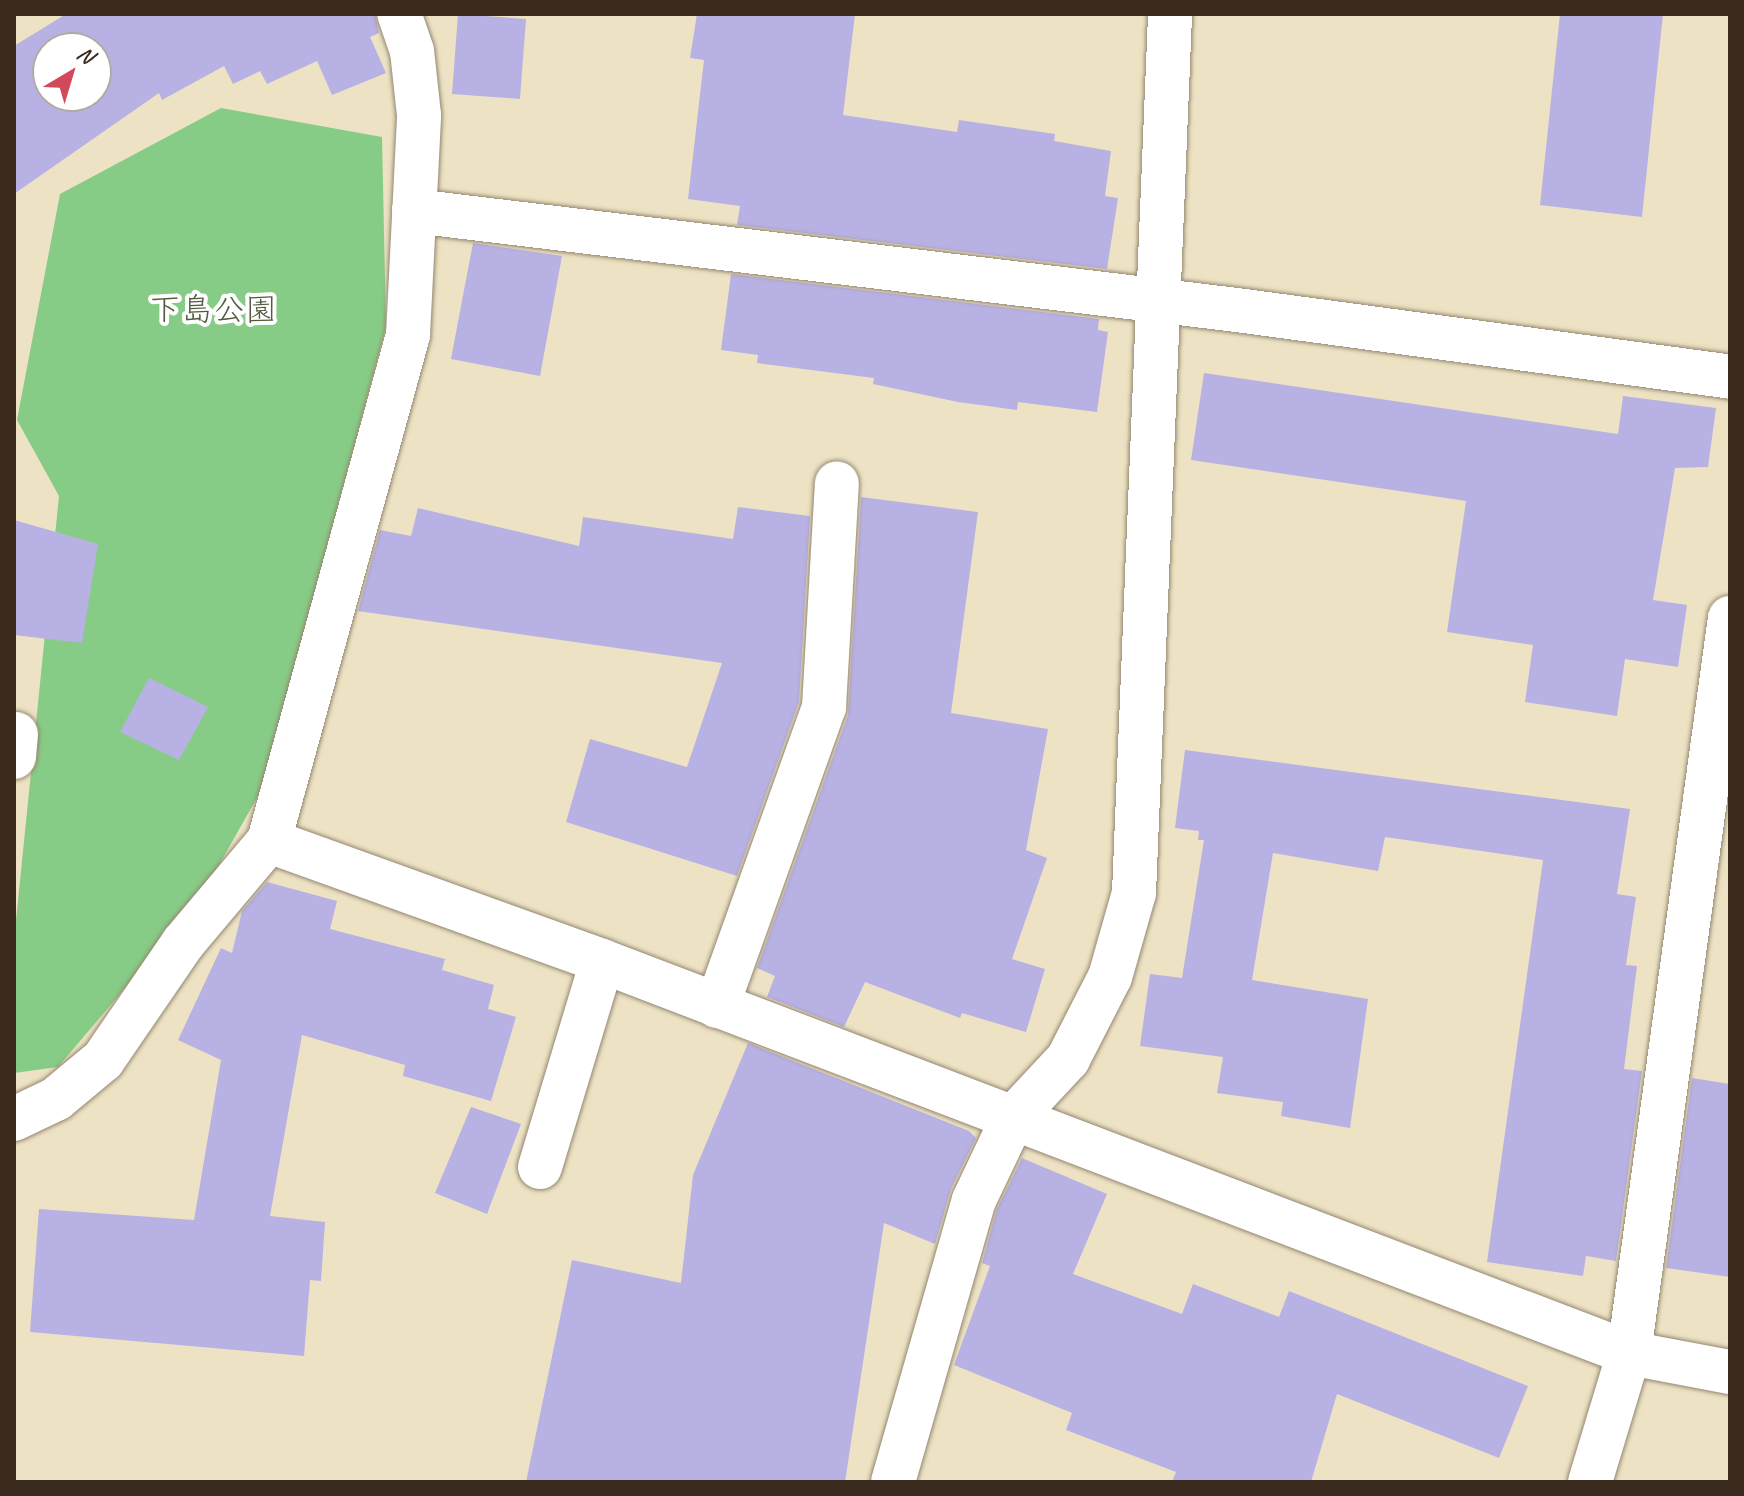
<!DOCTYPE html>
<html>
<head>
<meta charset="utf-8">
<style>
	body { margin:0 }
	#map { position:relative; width:1744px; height:1496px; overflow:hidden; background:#ede3c4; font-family:Caveat,"Klee One",sans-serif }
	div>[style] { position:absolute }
	.green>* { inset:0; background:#87cc86 }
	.building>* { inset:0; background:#b8b1e4 }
	.roads { filter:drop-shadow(0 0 2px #948671) drop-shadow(0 0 2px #948671) }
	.minor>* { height:44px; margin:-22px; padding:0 22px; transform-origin:22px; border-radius:22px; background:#fff }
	span { translate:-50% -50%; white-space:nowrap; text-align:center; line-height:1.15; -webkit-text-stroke:8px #fff; paint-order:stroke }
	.park-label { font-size:32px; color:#525b3d }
	.frame { position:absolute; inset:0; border:16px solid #3b2a1e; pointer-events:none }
	.north { position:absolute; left:32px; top:32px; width:80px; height:80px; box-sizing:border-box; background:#fff; border:2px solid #b1aaa5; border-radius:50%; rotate:38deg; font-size:22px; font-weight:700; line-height:32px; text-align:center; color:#3b2a1e }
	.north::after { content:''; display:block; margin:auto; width:28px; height:36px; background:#d1495b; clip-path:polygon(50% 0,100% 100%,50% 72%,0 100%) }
</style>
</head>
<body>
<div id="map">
	<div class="green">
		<div style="clip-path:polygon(221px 108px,382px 137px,386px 327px,263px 787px,198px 902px,58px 1067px,14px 1073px,14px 940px,59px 496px,17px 420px,60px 194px)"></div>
	</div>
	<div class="building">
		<div style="clip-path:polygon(evenodd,66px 14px,375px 14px,379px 33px,370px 37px,386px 73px,332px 95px,317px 61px,267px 84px,260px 71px,233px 84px,224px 66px,162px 100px,159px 93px,14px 194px,14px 46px,66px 14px,48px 48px,96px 48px,96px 96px,48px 96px,48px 48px)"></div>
		<div style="clip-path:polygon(458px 14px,526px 19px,520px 99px,452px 94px)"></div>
		<div style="clip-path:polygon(697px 14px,855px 14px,843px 115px,957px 132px,959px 120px,1055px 134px,1054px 141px,1111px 151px,1105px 196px,1118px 198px,1107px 269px,737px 225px,740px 206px,688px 199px,704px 60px,690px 58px)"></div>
		<div style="clip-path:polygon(1560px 14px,1663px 14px,1642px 217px,1540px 205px)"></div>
		<div style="clip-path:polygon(473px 243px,562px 256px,540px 376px,451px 359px)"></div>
		<div style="clip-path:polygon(731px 274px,1099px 319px,1098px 330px,1108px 332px,1097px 412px,1018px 402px,1017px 410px,958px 402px,873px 384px,874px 378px,757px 363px,758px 355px,721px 350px)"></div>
		<div style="clip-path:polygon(1204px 373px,1618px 434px,1623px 396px,1716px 408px,1708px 467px,1675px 468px,1653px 600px,1687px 605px,1678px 667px,1625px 659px,1617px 716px,1525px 702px,1533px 645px,1447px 632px,1466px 501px,1191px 460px)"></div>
		<div style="clip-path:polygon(861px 497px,978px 512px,951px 713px,1048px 729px,1026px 850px,1047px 858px,1012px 959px,1045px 969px,1026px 1032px,962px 1013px,960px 1018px,865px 982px,844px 1027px,767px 997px,775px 976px,757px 968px,848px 715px)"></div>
		<div style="clip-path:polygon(738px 507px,810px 516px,799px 702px,737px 876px,566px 822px,590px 739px,687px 767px,722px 663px,358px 611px,380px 530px,411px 536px,418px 508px,579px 546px,583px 517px,733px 539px)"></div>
		<div style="clip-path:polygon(14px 520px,98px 544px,82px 643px,14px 635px)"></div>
		<div style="clip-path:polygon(149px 678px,208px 707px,179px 760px,120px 732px)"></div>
		<div style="clip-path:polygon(1185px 750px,1630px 809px,1617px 894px,1636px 897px,1626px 965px,1637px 966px,1624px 1069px,1642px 1071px,1616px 1261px,1586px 1256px,1583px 1276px,1487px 1262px,1543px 860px,1385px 837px,1378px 871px,1273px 853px,1252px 980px,1368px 999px,1350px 1128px,1281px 1116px,1283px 1102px,1217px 1093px,1223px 1057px,1140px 1046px,1150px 974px,1182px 978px,1204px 840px,1198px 840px,1199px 831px,1175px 828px)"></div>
		<div style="clip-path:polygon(267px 882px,337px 901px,330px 929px,445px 959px,442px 970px,494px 985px,488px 1009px,516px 1017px,491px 1101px,403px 1076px,405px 1065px,302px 1035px,270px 1216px,325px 1222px,321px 1281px,310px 1280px,304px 1356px,30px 1332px,39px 1209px,194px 1220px,221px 1060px,178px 1040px,221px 948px,232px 953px,242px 911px)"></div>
		<div style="clip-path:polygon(748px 1043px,969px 1131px,976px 1138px,951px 1189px,935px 1244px,884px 1223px,845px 1482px,526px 1482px,572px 1260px,681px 1283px,693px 1175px)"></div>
		<div style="clip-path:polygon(1692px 1078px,1730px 1084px,1730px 1277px,1666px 1268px)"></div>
		<div style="clip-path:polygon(471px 1107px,521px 1124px,487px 1214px,435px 1193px)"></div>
		<div style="clip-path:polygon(1022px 1158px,1107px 1194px,1073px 1274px,1182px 1314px,1193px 1284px,1279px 1317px,1289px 1291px,1528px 1386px,1499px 1458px,1337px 1394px,1311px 1482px,1172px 1482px,1176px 1472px,1066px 1430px,1072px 1413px,954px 1365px,990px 1266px,982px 1263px,997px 1209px)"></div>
	</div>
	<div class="roads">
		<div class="minor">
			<div style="left:414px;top:211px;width:829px;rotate:6.86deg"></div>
			<div style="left:1237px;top:310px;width:498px;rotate:7.7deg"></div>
			<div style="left:14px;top:757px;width:23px;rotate:-85deg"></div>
			<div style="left:269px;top:841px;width:354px;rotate:19.8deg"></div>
			<div style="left:717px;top:1006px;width:318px;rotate:-70.3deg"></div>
			<div style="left:824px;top:707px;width:224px;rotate:-86.7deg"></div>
			<div style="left:14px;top:1119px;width:47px;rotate:-25.5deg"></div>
			<div style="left:56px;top:1099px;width:61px;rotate:-39.7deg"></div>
			<div style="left:103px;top:1060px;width:142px;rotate:-55.6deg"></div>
			<div style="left:183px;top:943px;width:133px;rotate:-49.9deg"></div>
			<div style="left:269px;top:841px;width:525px;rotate:-74.64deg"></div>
			<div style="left:408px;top:335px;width:220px;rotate:-87.1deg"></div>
			<div style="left:419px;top:115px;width:64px;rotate:-96.2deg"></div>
			<div style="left:412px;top:51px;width:39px;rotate:-109deg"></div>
			<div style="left:540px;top:1167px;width:215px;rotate:-73.2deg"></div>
			<div style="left:602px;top:961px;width:1099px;rotate:20.89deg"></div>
			<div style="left:1629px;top:1353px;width:103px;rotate:10.7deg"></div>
			<div style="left:893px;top:1482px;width:293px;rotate:-74deg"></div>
			<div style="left:974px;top:1200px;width:91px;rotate:-64.6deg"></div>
			<div style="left:1013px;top:1118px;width:81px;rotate:-47deg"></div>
			<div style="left:1068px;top:1059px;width:92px;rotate:-62.9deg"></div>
			<div style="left:1110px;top:977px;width:87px;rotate:-74.1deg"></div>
			<div style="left:1134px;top:893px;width:880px;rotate:-87.65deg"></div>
			<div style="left:1590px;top:1482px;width:135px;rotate:-73.2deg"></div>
			<div style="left:1629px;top:1353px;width:742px;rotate:-82.18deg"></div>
		</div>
	</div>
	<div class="park-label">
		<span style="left:213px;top:310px">下島公園</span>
	</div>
	<div class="frame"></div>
	<div class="north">N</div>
</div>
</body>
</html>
